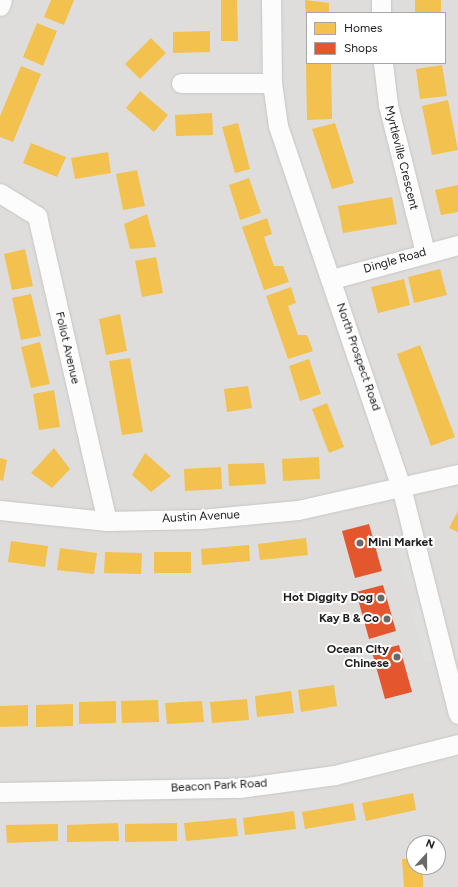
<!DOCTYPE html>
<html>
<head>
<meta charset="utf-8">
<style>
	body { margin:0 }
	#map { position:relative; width:458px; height:887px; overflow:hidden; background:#efeeeb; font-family:Figtree,sans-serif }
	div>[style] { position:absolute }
	.residential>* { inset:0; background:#dedddc }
	.parking>* { inset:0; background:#dfdfde }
	.homes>* { inset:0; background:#f2c14e }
	.shops>* { inset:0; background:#e4572e }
	.roads { filter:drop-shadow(0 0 1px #c6c6c4) drop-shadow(0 0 1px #c6c6c4) }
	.minor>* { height:19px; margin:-9.5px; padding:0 9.5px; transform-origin:9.5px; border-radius:9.5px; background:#fdfcfc }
	.dots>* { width:11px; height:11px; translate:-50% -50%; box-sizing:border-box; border:2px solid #fff; border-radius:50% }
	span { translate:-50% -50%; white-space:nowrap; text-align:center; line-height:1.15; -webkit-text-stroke:4px #fff; paint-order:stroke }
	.street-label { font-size:12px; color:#212121 }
	.poi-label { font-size:12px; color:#212121; font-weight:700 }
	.left { translate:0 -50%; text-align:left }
	.right { translate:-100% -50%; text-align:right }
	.legend { position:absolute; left:306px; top:12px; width:140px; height:52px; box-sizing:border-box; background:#fff; border:1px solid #a6a6a6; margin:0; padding:5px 7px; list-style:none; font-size:12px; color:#212121 }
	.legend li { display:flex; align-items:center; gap:8px; height:20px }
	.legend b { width:20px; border:1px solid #a6a6a6 }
	.north { position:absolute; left:406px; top:835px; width:40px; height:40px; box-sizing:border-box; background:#fff; border:1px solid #a6a6a6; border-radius:50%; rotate:21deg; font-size:11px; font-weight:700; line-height:16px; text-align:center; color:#212121 }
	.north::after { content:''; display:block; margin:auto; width:14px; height:18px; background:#696968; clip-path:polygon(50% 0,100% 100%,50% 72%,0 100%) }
</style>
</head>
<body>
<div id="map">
	<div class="residential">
		<div style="clip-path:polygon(evenodd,0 0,458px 0,458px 887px,0 887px,0 0,307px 13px,445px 13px,445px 63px,307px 63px,307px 13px,0 0,414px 843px,438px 843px,438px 867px,414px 867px,414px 843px)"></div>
	</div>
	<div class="parking">
		<div style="clip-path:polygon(399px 531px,416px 588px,406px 582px,395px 539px)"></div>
		<div style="clip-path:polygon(419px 599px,435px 663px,425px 662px,412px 610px)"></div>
	</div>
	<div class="homes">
		<div style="clip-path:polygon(51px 0,74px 0,64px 25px,44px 17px)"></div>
		<div style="clip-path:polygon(221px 0,237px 0,238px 41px,221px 41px)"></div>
		<div style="clip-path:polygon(305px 0,329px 3px,329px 13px,307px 13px,307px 34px)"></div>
		<div style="clip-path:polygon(415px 0,441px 0,441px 13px,415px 13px)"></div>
		<div style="clip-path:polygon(37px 23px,57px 31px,43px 66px,23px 57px)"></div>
		<div style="clip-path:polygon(210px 31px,210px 52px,173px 53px,173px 32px)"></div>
		<div style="clip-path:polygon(151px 38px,166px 53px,140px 79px,125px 64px)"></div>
		<div style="clip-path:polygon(306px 63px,331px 63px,332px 119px,307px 120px)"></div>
		<div style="clip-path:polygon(442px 65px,447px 96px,420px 99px,416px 69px)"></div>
		<div style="clip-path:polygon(21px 66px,41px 74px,13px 142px,0 137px,0 116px)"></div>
		<div style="clip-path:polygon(140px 91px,168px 115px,154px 132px,126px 108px)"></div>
		<div style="clip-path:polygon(448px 100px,458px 150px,432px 155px,422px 106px)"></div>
		<div style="clip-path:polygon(212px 113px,213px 135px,176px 136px,175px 115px)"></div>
		<div style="clip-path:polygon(238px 123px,250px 169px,235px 173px,222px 127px)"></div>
		<div style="clip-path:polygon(335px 123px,354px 183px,332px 189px,312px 129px)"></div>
		<div style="clip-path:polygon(31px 143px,66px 157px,57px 177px,23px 163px)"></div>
		<div style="clip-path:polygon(108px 152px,111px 173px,75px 179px,71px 158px)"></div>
		<div style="clip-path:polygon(137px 170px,145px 206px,123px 210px,116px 174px)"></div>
		<div style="clip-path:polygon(249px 178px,261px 213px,240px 220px,229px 185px)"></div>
		<div style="clip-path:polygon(458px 185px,458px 212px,441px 215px,435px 190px)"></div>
		<div style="clip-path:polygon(392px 197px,397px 224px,343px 233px,338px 206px)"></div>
		<div style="clip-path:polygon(147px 214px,156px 247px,130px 249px,124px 224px)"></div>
		<div style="clip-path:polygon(267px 218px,272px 234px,264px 237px,274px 266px,283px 266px,289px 282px,264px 290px,242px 227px)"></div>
		<div style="clip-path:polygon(25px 249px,33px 286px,12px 290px,4px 254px)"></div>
		<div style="clip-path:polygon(156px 257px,163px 293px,142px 297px,135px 261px)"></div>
		<div style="clip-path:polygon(440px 269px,447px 295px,414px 303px,408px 277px)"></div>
		<div style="clip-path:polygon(404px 279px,410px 305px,378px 313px,371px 287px)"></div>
		<div style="clip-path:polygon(291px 287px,296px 303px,288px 306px,298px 335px,307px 335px,313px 351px,288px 359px,266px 296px)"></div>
		<div style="clip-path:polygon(31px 294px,41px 336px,21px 340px,12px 298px)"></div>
		<div style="clip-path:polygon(120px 314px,127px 351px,106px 355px,99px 319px)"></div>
		<div style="clip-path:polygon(40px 342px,50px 384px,31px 388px,21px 347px)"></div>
		<div style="clip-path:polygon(420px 345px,455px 437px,431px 446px,397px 354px)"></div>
		<div style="clip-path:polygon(130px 358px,143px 432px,122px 435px,109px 361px)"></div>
		<div style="clip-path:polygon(309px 359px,321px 394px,300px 401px,289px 366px)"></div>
		<div style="clip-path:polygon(248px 386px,252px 408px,227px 412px,224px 389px)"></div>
		<div style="clip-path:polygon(54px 390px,60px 427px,39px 430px,33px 394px)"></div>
		<div style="clip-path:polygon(327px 403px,344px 447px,329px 453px,312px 409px)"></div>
		<div style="clip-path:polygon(54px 448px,70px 469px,52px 488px,31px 473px)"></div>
		<div style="clip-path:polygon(145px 453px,171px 476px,151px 492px,132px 475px)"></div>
		<div style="clip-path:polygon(319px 457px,320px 479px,283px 481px,282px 459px)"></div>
		<div style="clip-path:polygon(0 458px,7px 460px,3px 481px,0 480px)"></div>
		<div style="clip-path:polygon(264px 463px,266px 484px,229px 486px,228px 464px)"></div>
		<div style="clip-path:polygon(221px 467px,222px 489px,185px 491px,184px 469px)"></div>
		<div style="clip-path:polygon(458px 511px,458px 532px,449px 528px)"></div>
		<div style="clip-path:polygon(306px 538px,308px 555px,260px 560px,258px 544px)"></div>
		<div style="clip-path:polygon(11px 541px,48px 546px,45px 567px,8px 562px)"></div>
		<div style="clip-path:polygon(249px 545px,250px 561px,202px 565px,201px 549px)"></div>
		<div style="clip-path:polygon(60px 548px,97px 553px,94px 574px,57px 570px)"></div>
		<div style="clip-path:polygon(105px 552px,142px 553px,141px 574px,104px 573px)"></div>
		<div style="clip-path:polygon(154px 552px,191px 552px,191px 573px,154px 573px)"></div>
		<div style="clip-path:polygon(334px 685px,337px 706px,301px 712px,298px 690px)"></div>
		<div style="clip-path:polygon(291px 691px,294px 713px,257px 717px,255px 696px)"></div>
		<div style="clip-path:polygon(247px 699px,249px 720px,212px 723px,210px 702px)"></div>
		<div style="clip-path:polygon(158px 700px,159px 722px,122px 723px,121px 701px)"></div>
		<div style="clip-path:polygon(116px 701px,116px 723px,79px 724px,79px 702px)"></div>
		<div style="clip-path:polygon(202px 701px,204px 722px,167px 724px,165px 703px)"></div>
		<div style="clip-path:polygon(73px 704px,73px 726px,36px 727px,36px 705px)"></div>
		<div style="clip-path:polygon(28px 705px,28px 726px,0 727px,0 706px)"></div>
		<div style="clip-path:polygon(413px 793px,416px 810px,366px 821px,362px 803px)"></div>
		<div style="clip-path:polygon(353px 803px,356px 820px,305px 829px,302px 812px)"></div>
		<div style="clip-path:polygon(294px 811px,296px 829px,245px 835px,243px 818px)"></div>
		<div style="clip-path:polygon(236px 818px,238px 836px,186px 841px,184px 823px)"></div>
		<div style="clip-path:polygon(118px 823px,119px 841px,67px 842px,67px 825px)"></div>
		<div style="clip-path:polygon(177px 823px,177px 841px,125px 842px,125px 824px)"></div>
		<div style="clip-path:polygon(58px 824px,58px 841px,7px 843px,6px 825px)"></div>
		<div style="clip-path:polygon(414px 858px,414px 867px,423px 867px,423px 887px,404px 887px,402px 859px)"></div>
	</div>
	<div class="shops">
		<div style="clip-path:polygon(369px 524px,382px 571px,355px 578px,342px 531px)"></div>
		<div style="clip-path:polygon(383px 585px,396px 631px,369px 639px,356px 592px)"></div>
		<div style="clip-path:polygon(399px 645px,412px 692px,385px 699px,372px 652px)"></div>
	</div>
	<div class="roads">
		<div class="minor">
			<div style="left:271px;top:0;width:83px;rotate:89.3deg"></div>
			<div style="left:272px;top:83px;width:43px;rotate:82.1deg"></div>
			<div style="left:278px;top:126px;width:381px;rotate:71.2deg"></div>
			<div style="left:401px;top:487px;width:234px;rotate:75.9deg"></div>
			<div style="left:0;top:6px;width:6px;rotate:-72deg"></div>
			<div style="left:381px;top:13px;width:13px;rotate:-90deg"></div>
			<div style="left:383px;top:63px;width:42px;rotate:83.2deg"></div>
			<div style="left:388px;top:105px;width:152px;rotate:75.9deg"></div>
			<div style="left:181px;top:83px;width:91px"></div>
			<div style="left:0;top:193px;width:44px;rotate:31.9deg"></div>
			<div style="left:37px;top:216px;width:313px;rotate:77.1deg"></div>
			<div style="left:332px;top:279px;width:131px;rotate:-15.1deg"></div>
			<div style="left:0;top:510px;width:108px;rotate:5.9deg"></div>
			<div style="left:107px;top:521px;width:94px;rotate:-1.2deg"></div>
			<div style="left:201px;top:519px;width:97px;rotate:-5.3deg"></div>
			<div style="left:298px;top:510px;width:164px;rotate:-12.7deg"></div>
			<div style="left:0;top:792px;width:239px;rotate:-1deg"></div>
			<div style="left:239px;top:788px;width:97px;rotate:-7.7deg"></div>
			<div style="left:335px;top:775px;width:127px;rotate:-14.1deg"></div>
		</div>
	</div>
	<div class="dots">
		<div style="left:360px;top:543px;background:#696968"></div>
		<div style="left:381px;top:598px;background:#696968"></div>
		<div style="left:387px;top:619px;background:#696968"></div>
		<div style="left:397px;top:657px;background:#696968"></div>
	</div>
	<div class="street-label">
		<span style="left:401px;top:158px;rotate:76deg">Myrtleville Crescent</span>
		<span style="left:395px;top:261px;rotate:-16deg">Dingle Road</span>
		<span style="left:67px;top:348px;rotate:77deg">Foliot Avenue</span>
		<span style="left:358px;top:357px;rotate:71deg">North Prospect Road</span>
		<span style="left:201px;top:517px;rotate:-3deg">Austin Avenue</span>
		<span style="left:219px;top:786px;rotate:-3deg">Beacon Park Road</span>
	</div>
	<div class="poi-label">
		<span class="left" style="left:368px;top:543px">Mini Market</span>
		<span class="right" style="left:373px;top:598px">Hot Diggity Dog</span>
		<span class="right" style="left:379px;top:619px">Kay B &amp; Co</span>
		<span class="right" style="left:389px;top:657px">Ocean City<br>Chinese</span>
	</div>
	<ul class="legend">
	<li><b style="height:11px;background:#f2c14e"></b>Homes</li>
	<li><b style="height:11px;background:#e4572e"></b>Shops</li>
	</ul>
	<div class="north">N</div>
</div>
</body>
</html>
